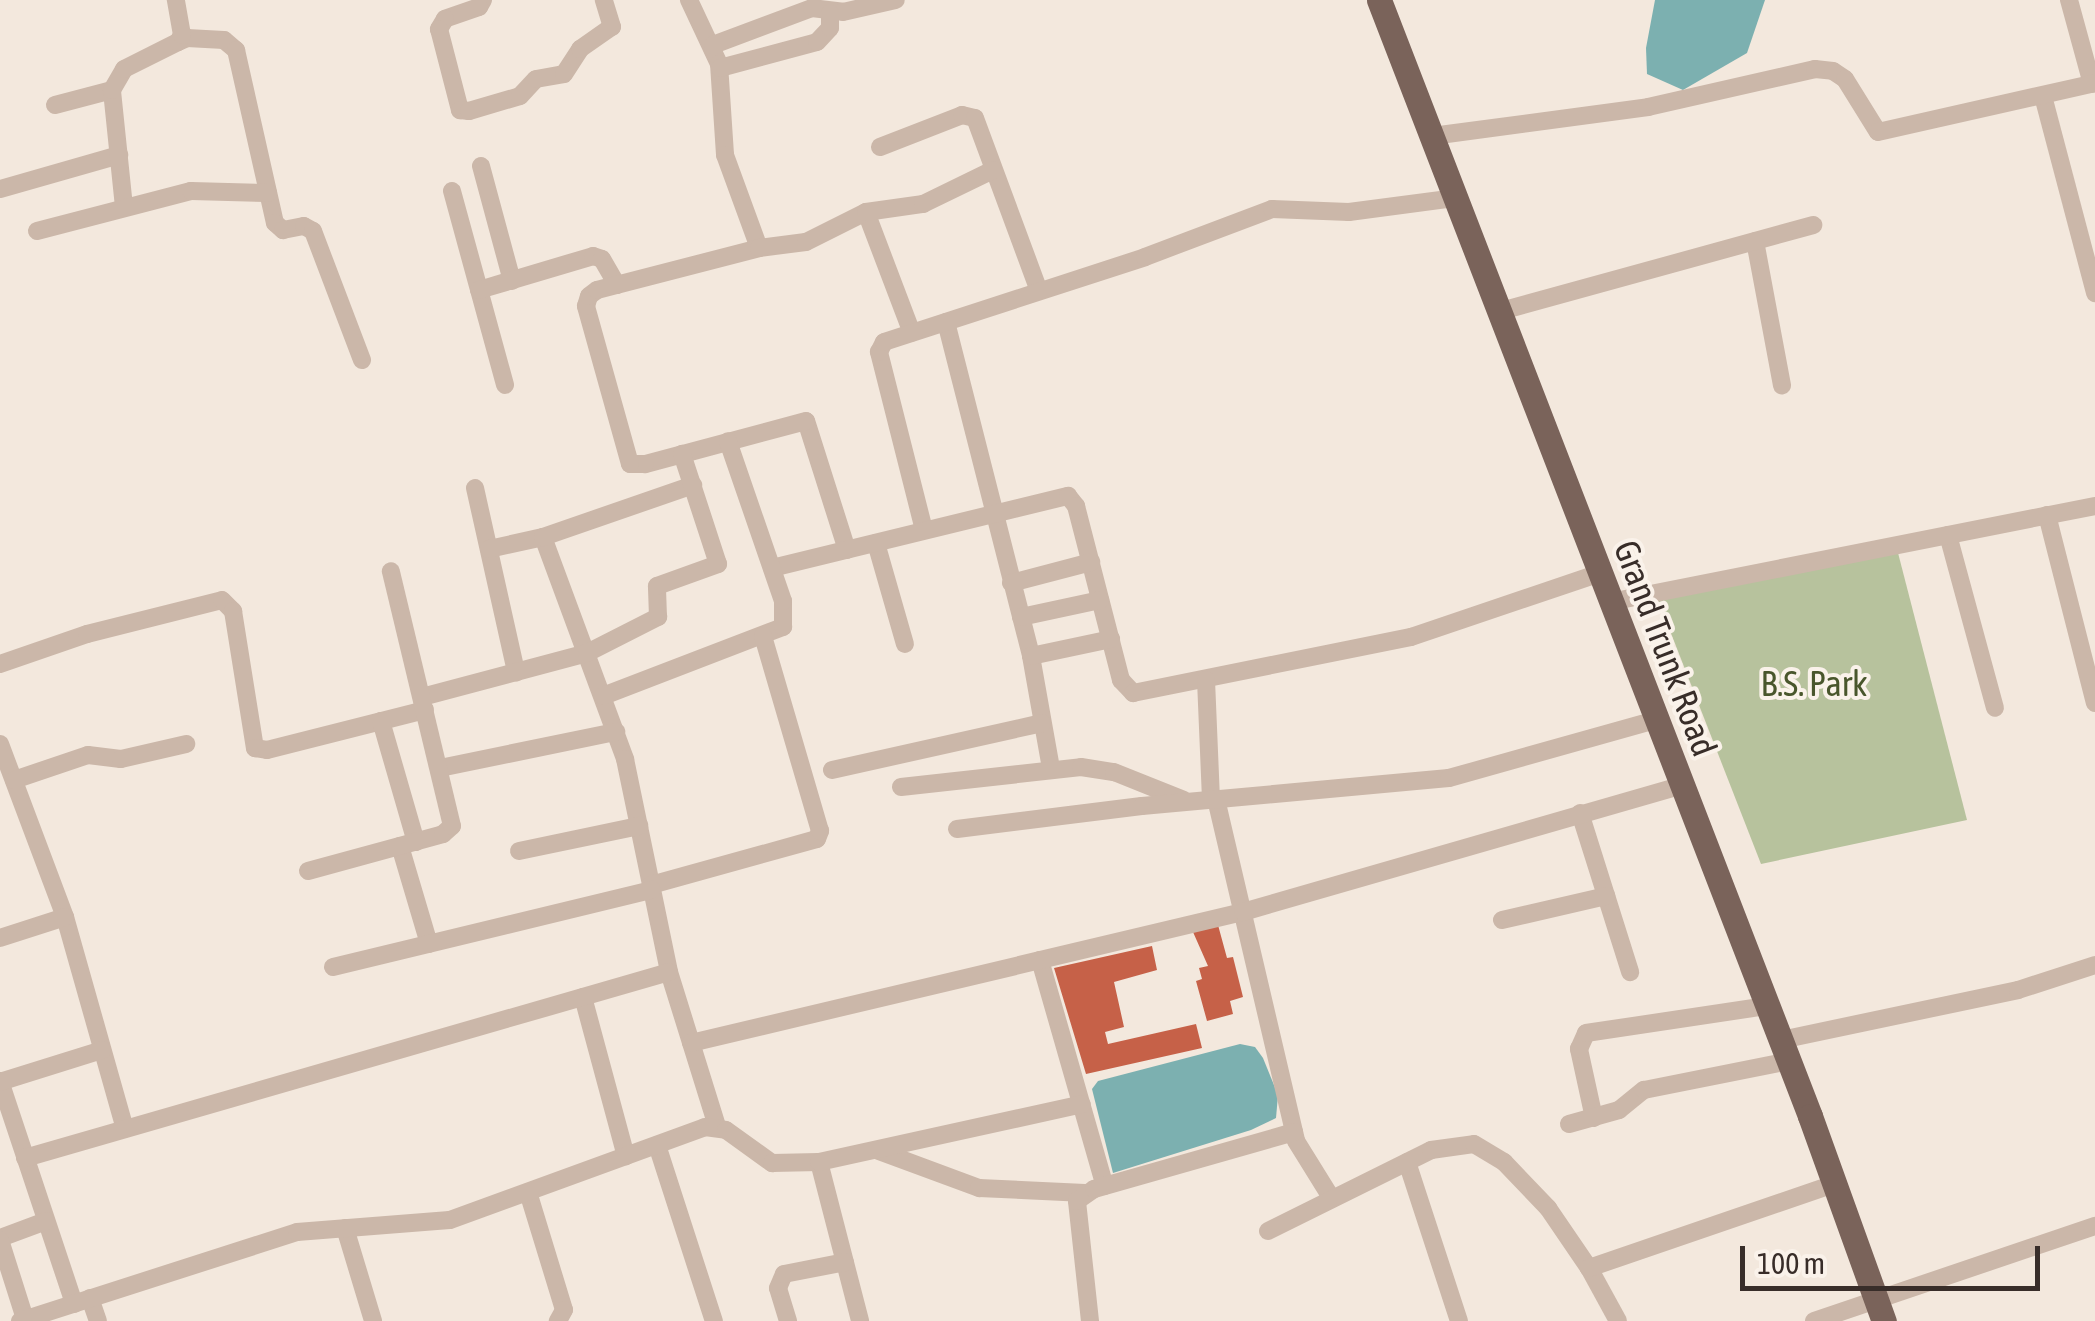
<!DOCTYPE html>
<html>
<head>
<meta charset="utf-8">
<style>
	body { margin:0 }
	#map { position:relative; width:2095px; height:1321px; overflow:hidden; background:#f3e8dd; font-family:"Asap Condensed",sans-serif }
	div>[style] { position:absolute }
	.green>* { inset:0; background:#b7c29d }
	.water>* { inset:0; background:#7cb0b0 }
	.building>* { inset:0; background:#c66148 }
	.minor>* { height:18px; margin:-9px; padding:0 9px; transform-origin:9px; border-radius:9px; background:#cbb7a9 }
	.primary>* { height:25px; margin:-12.5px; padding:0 12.5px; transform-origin:12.5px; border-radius:12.5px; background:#7a635a }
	span { translate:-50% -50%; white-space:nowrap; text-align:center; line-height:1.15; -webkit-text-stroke:8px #faf2ea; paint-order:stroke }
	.street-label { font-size:35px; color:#382d29 }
	.park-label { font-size:35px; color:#49562c }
	.scale { position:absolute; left:1740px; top:1246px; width:300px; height:45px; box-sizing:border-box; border:5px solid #382d29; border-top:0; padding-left:12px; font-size:30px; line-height:35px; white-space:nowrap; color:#382d29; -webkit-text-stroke:8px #faf2ea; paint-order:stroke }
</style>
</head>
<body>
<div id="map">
	<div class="green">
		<div style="clip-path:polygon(1897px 549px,1967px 820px,1761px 864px,1658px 600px)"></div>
	</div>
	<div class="water">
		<div style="clip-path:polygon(1655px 0,1765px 0,1747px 53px,1683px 90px,1647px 74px,1646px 48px)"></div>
		<div style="clip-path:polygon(1240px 1044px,1255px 1047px,1263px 1058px,1278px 1095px,1276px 1118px,1251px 1130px,1113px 1173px,1092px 1089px,1098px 1081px)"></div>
	</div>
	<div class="building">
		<div style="clip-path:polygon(1218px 925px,1227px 958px,1233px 957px,1243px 997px,1230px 1001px,1233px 1014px,1207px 1021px,1196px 981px,1202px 979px,1199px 968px,1208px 966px,1193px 932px)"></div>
		<div style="clip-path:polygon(1152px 946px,1157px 970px,1114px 982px,1124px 1027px,1105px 1032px,1108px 1044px,1196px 1024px,1202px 1048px,1086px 1074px,1054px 968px)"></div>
	</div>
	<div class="minor">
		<div style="left:483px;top:0;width:8px;rotate:120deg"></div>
		<div style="left:479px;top:7px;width:36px;rotate:161deg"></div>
		<div style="left:445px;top:19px;width:12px;rotate:121deg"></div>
		<div style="left:439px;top:29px;width:84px;rotate:75.5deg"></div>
		<div style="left:460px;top:110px;width:9px;rotate:6deg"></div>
		<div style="left:469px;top:111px;width:53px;rotate:-16.4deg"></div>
		<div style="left:520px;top:96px;width:23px;rotate:-47deg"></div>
		<div style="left:536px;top:79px;width:28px;rotate:-10deg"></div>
		<div style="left:564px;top:74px;width:30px;rotate:-57deg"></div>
		<div style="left:580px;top:49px;width:39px;rotate:-35deg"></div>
		<div style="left:612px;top:27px;width:28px;rotate:-107deg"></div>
		<div style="left:689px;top:0;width:71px;rotate:64.9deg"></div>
		<div style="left:719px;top:64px;width:91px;rotate:86.2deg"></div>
		<div style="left:725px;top:155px;width:99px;rotate:69.9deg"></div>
		<div style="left:2069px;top:0;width:87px;rotate:74.7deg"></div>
		<div style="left:178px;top:42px;width:10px;rotate:-24deg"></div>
		<div style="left:187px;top:38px;width:37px;rotate:3deg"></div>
		<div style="left:224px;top:40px;width:16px;rotate:40deg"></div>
		<div style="left:236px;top:50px;width:177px;rotate:77.3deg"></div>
		<div style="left:275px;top:223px;width:11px;rotate:41deg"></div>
		<div style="left:283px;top:230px;width:21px;rotate:-11deg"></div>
		<div style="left:304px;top:226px;width:10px;rotate:29deg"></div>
		<div style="left:313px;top:231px;width:138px;rotate:69.2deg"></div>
		<div style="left:713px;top:45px;width:106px;rotate:-20.5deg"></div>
		<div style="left:812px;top:8px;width:31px;rotate:7deg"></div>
		<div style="left:843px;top:12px;width:54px;rotate:-12.8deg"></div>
		<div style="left:720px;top:68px;width:100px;rotate:-15deg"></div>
		<div style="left:817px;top:42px;width:19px;rotate:-47deg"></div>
		<div style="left:830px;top:28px;width:15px;rotate:-90deg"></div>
		<div style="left:2043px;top:96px;width:204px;rotate:75.2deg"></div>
		<div style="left:55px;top:105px;width:59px;rotate:-14.7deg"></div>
		<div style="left:1432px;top:136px;width:218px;rotate:-7.6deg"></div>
		<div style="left:1648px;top:107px;width:171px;rotate:-12.8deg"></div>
		<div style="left:1815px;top:69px;width:18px;rotate:6deg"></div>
		<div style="left:1833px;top:71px;width:14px;rotate:34deg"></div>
		<div style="left:1845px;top:79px;width:62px;rotate:58.1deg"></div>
		<div style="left:1878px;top:132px;width:222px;rotate:-12.7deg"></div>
		<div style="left:880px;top:147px;width:88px;rotate:-21.3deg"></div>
		<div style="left:962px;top:115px;width:13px;rotate:13deg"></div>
		<div style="left:975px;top:118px;width:184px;rotate:69.7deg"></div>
		<div style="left:481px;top:166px;width:119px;rotate:74.9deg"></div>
		<div style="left:0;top:189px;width:124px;rotate:-15.9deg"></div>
		<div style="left:452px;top:191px;width:201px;rotate:74.7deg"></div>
		<div style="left:124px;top:207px;width:118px;rotate:-95.9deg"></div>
		<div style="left:112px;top:90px;width:24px;rotate:-60deg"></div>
		<div style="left:124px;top:69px;width:60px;rotate:-26.6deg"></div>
		<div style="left:178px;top:42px;width:8px;rotate:-60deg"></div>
		<div style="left:182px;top:35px;width:36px;rotate:-100deg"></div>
		<div style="left:866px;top:212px;width:129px;rotate:69.2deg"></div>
		<div style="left:37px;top:231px;width:159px;rotate:-14.6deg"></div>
		<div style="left:191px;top:191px;width:77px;rotate:1.5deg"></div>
		<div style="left:1755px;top:241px;width:147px;rotate:79.4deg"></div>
		<div style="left:479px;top:290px;width:119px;rotate:-16.6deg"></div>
		<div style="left:593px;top:256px;width:9px;rotate:18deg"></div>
		<div style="left:602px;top:259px;width:30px;rotate:60deg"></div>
		<div style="left:1501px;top:311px;width:324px;rotate:-15.4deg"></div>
		<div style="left:946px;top:322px;width:345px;rotate:75.7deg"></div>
		<div style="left:1031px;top:656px;width:114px;rotate:79.9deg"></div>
		<div style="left:475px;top:488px;width:189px;rotate:77.4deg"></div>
		<div style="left:2047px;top:515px;width:194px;rotate:75.7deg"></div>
		<div style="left:924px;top:530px;width:184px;rotate:-104.2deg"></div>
		<div style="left:879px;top:352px;width:11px;rotate:-63deg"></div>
		<div style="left:884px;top:342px;width:274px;rotate:-18deg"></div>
		<div style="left:1145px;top:257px;width:136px;rotate:-20.7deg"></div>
		<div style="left:1272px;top:209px;width:77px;rotate:2.2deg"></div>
		<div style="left:1349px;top:212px;width:108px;rotate:-7.5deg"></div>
		<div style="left:1948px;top:535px;width:179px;rotate:74.8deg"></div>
		<div style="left:543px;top:537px;width:237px;rotate:69.7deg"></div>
		<div style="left:625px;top:759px;width:217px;rotate:78.3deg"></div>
		<div style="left:669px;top:972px;width:161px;rotate:72.7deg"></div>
		<div style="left:876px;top:543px;width:105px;rotate:74deg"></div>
		<div style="left:489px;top:549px;width:55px;rotate:-12.5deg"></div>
		<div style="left:543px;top:537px;width:159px;rotate:-19.1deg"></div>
		<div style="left:847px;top:550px;width:135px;rotate:-107.6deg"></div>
		<div style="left:806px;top:421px;width:167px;rotate:165deg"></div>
		<div style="left:645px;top:464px;width:15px;rotate:180deg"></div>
		<div style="left:630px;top:464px;width:164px;rotate:-105.6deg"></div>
		<div style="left:586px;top:306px;width:10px;rotate:-73deg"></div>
		<div style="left:589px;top:296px;width:10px;rotate:-37deg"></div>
		<div style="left:597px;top:290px;width:167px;rotate:-14.5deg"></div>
		<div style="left:759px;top:248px;width:47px;rotate:-7.3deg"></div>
		<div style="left:806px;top:242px;width:67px;rotate:-26.6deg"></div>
		<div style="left:866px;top:212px;width:58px;rotate:-8deg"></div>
		<div style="left:923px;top:204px;width:78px;rotate:-25.9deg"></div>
		<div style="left:772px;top:568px;width:305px;rotate:-13.7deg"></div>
		<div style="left:1068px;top:496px;width:13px;rotate:51deg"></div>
		<div style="left:1076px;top:506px;width:180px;rotate:75.5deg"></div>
		<div style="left:1121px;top:680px;width:18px;rotate:47deg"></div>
		<div style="left:1133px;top:693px;width:284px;rotate:-11.4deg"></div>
		<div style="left:1411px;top:637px;width:200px;rotate:-18.7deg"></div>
		<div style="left:1011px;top:583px;width:83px;rotate:-14.7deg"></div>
		<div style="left:1610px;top:602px;width:494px;rotate:-11.2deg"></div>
		<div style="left:1021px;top:617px;width:81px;rotate:-12.1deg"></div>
		<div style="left:1031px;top:656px;width:82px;rotate:-12deg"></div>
		<div style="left:0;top:664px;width:92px;rotate:-19deg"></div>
		<div style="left:87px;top:634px;width:139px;rotate:-14.1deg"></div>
		<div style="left:222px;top:600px;width:16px;rotate:45deg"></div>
		<div style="left:233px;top:611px;width:139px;rotate:80.9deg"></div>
		<div style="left:255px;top:748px;width:12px;rotate:9deg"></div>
		<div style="left:267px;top:750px;width:163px;rotate:-14.2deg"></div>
		<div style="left:1206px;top:680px;width:120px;rotate:87.6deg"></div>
		<div style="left:603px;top:696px;width:193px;rotate:-21deg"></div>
		<div style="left:783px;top:627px;width:26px;rotate:-90deg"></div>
		<div style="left:783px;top:601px;width:169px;rotate:-109deg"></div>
		<div style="left:422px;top:697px;width:171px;rotate:-14.9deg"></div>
		<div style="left:587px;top:653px;width:80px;rotate:-26.9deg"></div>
		<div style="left:658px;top:617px;width:31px;rotate:-92deg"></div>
		<div style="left:657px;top:586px;width:65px;rotate:-19.8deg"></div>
		<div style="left:718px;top:564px;width:116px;rotate:-108.1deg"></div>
		<div style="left:381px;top:721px;width:126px;rotate:73.9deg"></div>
		<div style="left:0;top:744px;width:185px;rotate:69.4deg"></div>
		<div style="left:65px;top:917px;width:220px;rotate:74.2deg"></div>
		<div style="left:440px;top:768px;width:180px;rotate:-11.6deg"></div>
		<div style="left:832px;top:770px;width:215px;rotate:-12.6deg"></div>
		<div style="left:14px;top:780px;width:78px;rotate:-18.7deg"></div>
		<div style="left:88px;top:755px;width:33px;rotate:7deg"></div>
		<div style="left:121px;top:759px;width:67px;rotate:-13deg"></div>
		<div style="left:901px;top:787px;width:181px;rotate:-6.3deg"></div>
		<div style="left:1081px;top:767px;width:33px;rotate:9deg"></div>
		<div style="left:1114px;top:772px;width:75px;rotate:21.8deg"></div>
		<div style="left:1216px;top:799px;width:351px;rotate:76.8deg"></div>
		<div style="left:1296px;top:1141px;width:68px;rotate:58.2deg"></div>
		<div style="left:1580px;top:813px;width:167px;rotate:72.5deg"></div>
		<div style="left:957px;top:829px;width:186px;rotate:-7.1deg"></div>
		<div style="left:1142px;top:806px;width:308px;rotate:-5.2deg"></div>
		<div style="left:1449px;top:778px;width:215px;rotate:-15.7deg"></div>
		<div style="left:400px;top:846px;width:102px;rotate:73.5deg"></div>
		<div style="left:519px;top:851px;width:123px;rotate:-11.8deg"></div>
		<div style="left:308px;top:871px;width:140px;rotate:-15.3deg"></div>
		<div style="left:443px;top:834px;width:12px;rotate:-42deg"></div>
		<div style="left:452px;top:826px;width:262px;rotate:-103.5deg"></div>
		<div style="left:651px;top:885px;width:172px;rotate:-15.5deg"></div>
		<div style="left:817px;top:839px;width:9px;rotate:-69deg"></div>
		<div style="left:820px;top:831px;width:203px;rotate:-106.3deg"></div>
		<div style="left:1502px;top:920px;width:107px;rotate:-13deg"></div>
		<div style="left:0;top:938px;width:68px;rotate:-17.9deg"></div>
		<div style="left:1040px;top:960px;width:235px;rotate:74deg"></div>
		<div style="left:333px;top:967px;width:328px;rotate:-13.6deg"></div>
		<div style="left:583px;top:997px;width:165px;rotate:74.9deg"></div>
		<div style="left:1781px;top:1040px;width:242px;rotate:-11.9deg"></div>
		<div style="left:2018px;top:990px;width:81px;rotate:-18deg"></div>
		<div style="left:691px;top:1043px;width:567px;rotate:-13.35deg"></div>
		<div style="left:1243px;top:912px;width:455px;rotate:-16.1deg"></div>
		<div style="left:0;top:1081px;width:235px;rotate:71.6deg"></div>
		<div style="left:0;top:1082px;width:107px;rotate:-17.4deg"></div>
		<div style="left:1594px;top:1118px;width:71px;rotate:-102.3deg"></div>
		<div style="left:1579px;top:1049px;width:17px;rotate:-66deg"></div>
		<div style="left:1586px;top:1033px;width:183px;rotate:-8.5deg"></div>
		<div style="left:1569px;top:1124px;width:52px;rotate:-15.6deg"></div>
		<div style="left:1619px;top:1110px;width:32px;rotate:-39deg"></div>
		<div style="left:1644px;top:1090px;width:148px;rotate:-11.3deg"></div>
		<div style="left:657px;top:1145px;width:185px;rotate:72.1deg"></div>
		<div style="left:879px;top:1151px;width:107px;rotate:20.3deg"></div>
		<div style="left:979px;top:1188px;width:106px;rotate:2.7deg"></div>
		<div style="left:25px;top:1158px;width:670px;rotate:-16.11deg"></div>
		<div style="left:819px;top:1162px;width:164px;rotate:75.5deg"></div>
		<div style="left:1407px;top:1162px;width:167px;rotate:71.9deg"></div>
		<div style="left:528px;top:1192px;width:123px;rotate:73deg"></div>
		<div style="left:564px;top:1310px;width:13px;rotate:119deg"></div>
		<div style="left:345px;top:1228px;width:97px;rotate:73.2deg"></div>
		<div style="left:1268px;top:1231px;width:182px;rotate:-26.4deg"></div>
		<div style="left:1431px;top:1150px;width:43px;rotate:-7.9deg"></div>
		<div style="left:1474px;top:1144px;width:35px;rotate:31deg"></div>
		<div style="left:1504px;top:1162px;width:64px;rotate:46.3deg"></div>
		<div style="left:1548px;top:1208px;width:73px;rotate:55.7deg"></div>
		<div style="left:1589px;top:1268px;width:60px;rotate:61.3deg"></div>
		<div style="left:0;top:1238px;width:49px;rotate:-20.3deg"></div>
		<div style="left:0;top:1240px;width:83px;rotate:72.4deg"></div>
		<div style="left:1589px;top:1268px;width:259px;rotate:-18.9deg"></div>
		<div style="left:90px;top:1298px;width:24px;rotate:71deg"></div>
		<div style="left:20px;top:1321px;width:291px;rotate:-17.8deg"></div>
		<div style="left:297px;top:1232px;width:153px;rotate:-4.5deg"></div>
		<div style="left:450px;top:1220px;width:271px;rotate:-20deg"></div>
		<div style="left:705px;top:1127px;width:21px;rotate:8deg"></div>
		<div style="left:726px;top:1130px;width:57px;rotate:35.7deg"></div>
		<div style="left:772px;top:1163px;width:47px;rotate:-1.2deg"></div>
		<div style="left:819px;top:1162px;width:269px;rotate:-12.4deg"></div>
		<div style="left:788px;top:1321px;width:34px;rotate:-107deg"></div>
		<div style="left:778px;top:1288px;width:15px;rotate:-67deg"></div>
		<div style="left:784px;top:1274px;width:62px;rotate:-11.1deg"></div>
		<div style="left:1090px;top:1321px;width:121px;rotate:-96.2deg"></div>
		<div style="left:1077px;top:1201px;width:21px;rotate:-35deg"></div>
		<div style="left:1094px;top:1189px;width:208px;rotate:-15.9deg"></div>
		<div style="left:1814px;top:1321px;width:297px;rotate:-18.7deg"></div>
	</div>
	<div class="primary">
		<div style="left:1379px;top:0;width:1196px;rotate:68.88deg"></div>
		<div style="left:1810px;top:1116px;width:218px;rotate:70.2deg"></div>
	</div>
	<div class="street-label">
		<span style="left:1666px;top:648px;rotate:69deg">Grand Trunk Road</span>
	</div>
	<div class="park-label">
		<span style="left:1814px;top:683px">B.S. Park</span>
	</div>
	<div class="scale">100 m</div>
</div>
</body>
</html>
